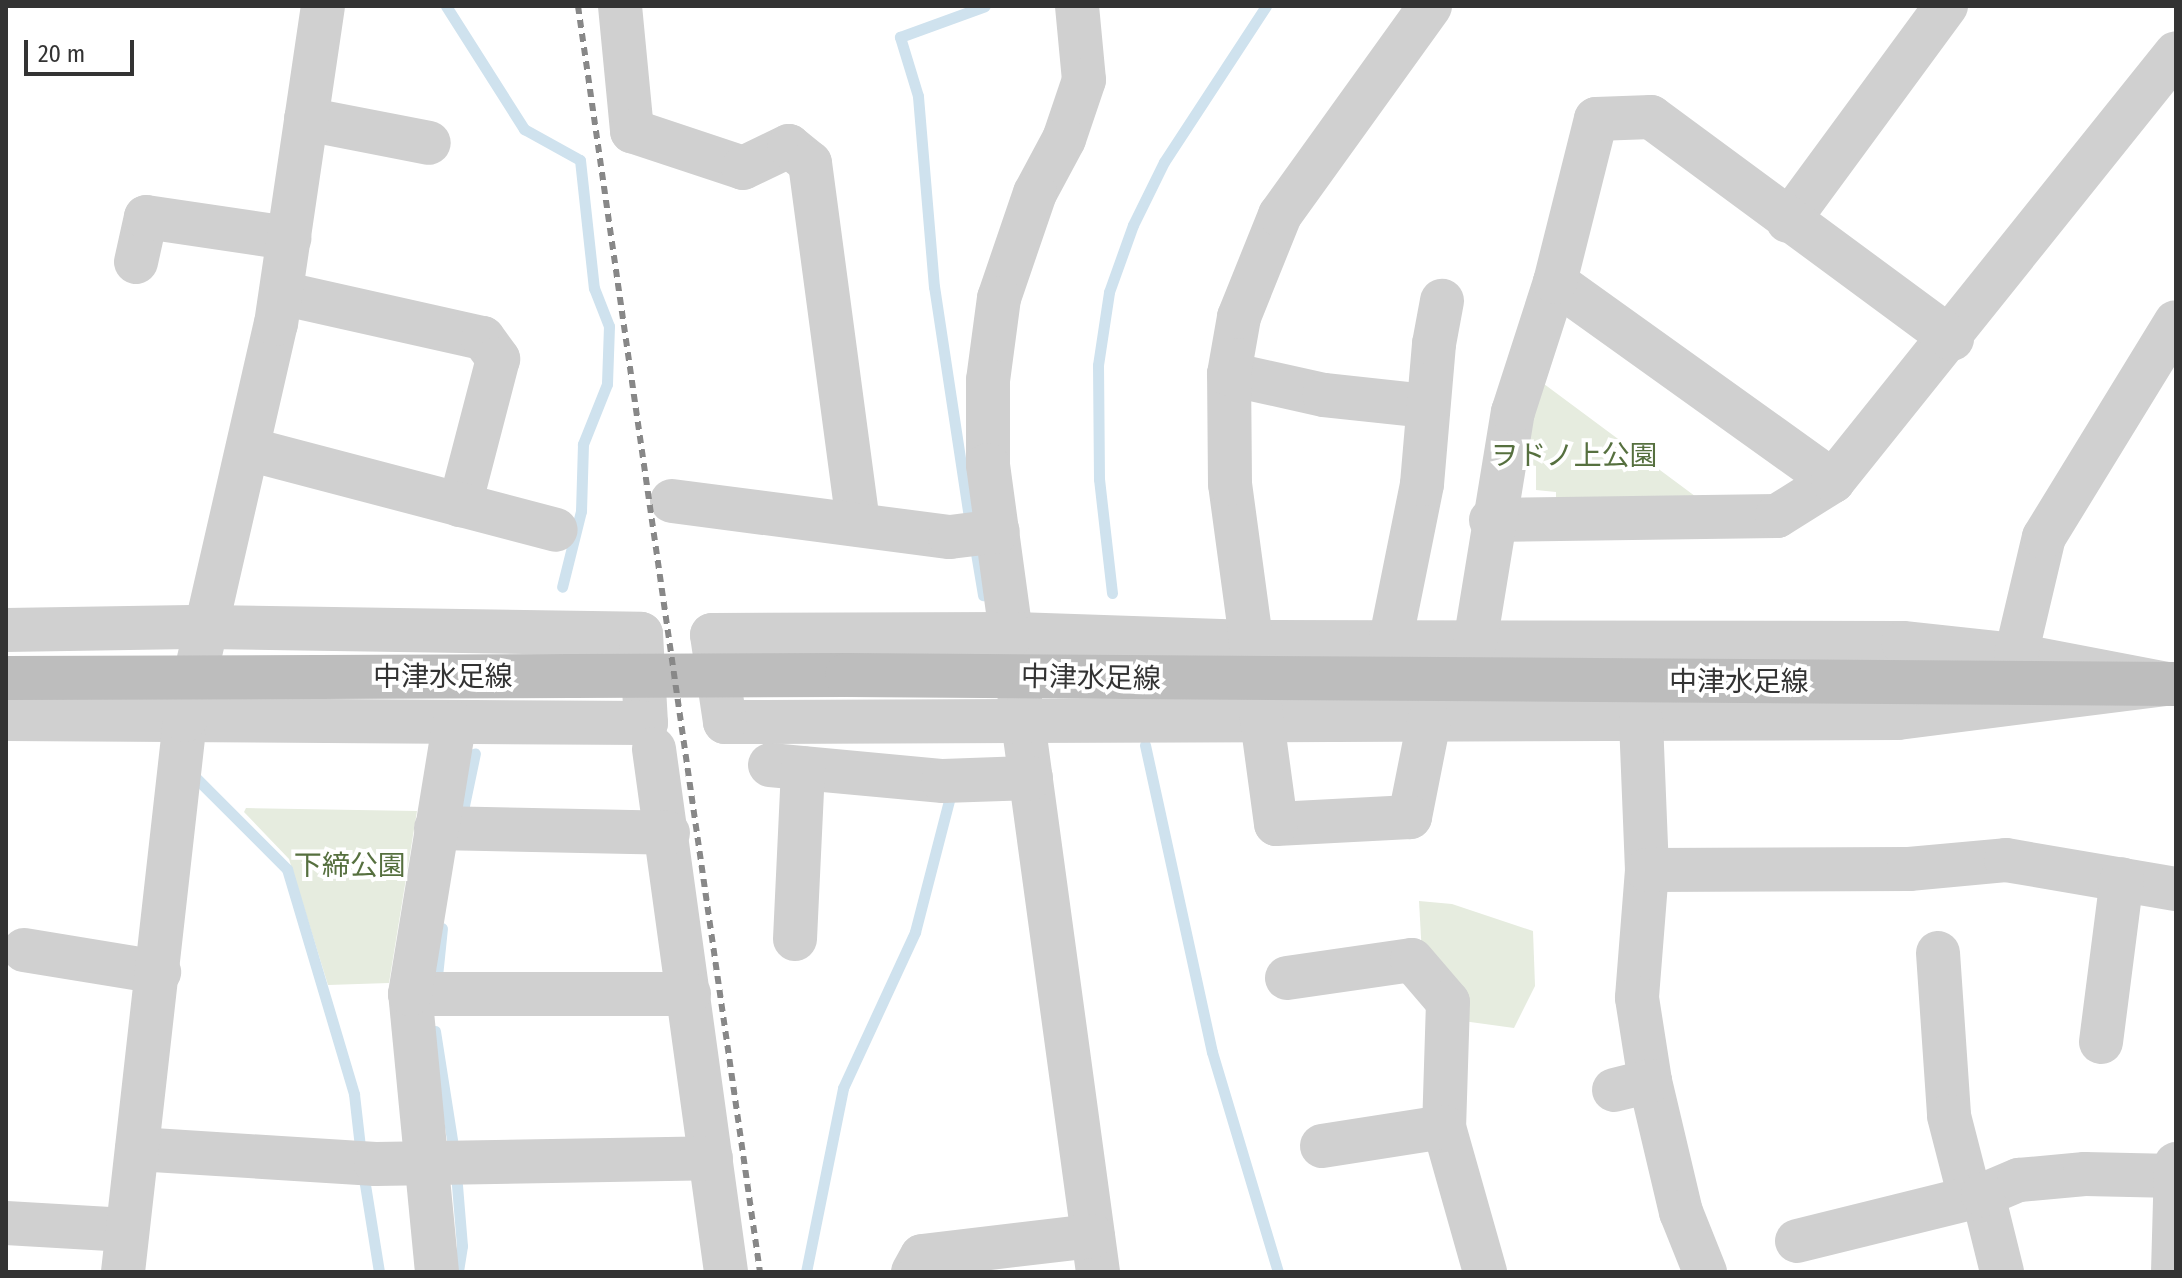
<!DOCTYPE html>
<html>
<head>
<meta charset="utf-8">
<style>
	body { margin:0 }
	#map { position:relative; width:2182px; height:1278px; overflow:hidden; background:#fff; font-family:"Fira Sans Condensed","Noto Sans JP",sans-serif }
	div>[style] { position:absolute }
	.green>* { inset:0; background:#e6ecdf }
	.stream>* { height:11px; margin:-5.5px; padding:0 5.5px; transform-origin:5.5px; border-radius:5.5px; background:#cfe2ee }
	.street>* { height:44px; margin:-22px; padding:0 22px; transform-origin:22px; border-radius:22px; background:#d0d0d0 }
	.secondary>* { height:44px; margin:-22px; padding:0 22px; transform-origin:22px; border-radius:22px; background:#bdbdbd }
	.rail>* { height:6px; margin-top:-3px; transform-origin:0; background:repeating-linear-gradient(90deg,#888 0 8px,transparent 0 14px) }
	span { translate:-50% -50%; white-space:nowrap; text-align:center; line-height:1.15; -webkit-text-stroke:8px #fff; paint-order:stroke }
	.park-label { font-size:28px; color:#56703f }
	.street-label { font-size:28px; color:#333 }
	.frame { position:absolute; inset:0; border:8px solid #333; pointer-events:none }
	.scale { position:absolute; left:24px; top:40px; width:110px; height:36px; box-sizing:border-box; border:4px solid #333; border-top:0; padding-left:10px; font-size:24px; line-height:28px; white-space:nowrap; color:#333; -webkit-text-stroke:6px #fff; paint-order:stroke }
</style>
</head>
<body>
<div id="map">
	<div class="green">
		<div style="clip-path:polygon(1540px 381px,1707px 505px,1556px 505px,1556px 492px,1536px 490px,1536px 466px,1520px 463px)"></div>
		<div style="clip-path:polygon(246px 808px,417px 811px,389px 983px,328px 985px,289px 859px,244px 812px)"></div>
		<div style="clip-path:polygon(1419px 901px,1452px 904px,1533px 931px,1535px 986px,1514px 1028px,1463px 1021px,1422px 955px)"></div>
	</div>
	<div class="stream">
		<div style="left:446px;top:6px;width:146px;rotate:57.6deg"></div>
		<div style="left:524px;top:129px;width:64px;rotate:29deg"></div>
		<div style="left:580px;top:160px;width:129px;rotate:83.8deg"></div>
		<div style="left:594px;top:288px;width:41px;rotate:68.5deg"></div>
		<div style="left:609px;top:326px;width:58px;rotate:92deg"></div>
		<div style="left:607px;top:384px;width:65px;rotate:111.8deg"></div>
		<div style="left:583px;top:444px;width:67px;rotate:91.7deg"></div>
		<div style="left:581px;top:511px;width:78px;rotate:104deg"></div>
		<div style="left:970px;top:524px;width:240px;rotate:-98.6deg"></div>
		<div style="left:934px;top:287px;width:192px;rotate:-94.8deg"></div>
		<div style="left:918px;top:96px;width:62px;rotate:-107deg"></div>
		<div style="left:900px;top:37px;width:90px;rotate:-20deg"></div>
		<div style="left:974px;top:541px;width:55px;rotate:80.5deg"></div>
		<div style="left:1112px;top:593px;width:115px;rotate:-96.5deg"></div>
		<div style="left:1099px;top:479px;width:114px;rotate:-90.5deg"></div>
		<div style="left:1098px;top:365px;width:74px;rotate:-81.4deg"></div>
		<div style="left:1109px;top:292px;width:71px;rotate:-70.3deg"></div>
		<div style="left:1133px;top:225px;width:70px;rotate:-63.8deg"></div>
		<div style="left:1164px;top:162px;width:186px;rotate:-56.8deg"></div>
		<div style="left:1145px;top:745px;width:314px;rotate:77.7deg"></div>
		<div style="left:1212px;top:1052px;width:230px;rotate:73.3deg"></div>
		<div style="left:189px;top:771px;width:139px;rotate:45deg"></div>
		<div style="left:287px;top:869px;width:235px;rotate:73.4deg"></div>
		<div style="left:354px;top:1094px;width:61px;rotate:83.5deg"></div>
		<div style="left:461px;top:820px;width:68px;rotate:-78.2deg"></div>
		<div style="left:436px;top:986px;width:58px;rotate:-84.1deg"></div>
		<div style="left:435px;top:1031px;width:122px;rotate:81.1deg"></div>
		<div style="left:363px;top:1172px;width:101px;rotate:80.9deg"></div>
		<div style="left:456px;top:1173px;width:73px;rotate:85.3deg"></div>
		<div style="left:462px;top:1246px;width:26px;rotate:99deg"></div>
		<div style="left:806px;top:1272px;width:188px;rotate:-78.6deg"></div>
		<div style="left:843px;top:1088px;width:172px;rotate:-65.2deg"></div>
		<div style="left:915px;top:932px;width:148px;rotate:-75.5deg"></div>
	</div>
	<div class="street">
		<div style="left:620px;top:6px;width:126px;rotate:84.5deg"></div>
		<div style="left:632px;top:131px;width:117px;rotate:18.4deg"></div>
		<div style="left:743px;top:168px;width:51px;rotate:-25.6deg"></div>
		<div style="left:789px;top:146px;width:27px;rotate:39deg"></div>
		<div style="left:810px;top:163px;width:365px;rotate:82.4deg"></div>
		<div style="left:1077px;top:6px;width:74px;rotate:84.6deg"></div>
		<div style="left:1084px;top:80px;width:62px;rotate:108.7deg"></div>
		<div style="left:1064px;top:139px;width:61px;rotate:118.2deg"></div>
		<div style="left:1035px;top:193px;width:111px;rotate:108.9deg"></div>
		<div style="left:999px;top:298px;width:83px;rotate:97.6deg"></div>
		<div style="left:988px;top:380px;width:85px;rotate:90deg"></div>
		<div style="left:988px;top:465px;width:814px;rotate:82.24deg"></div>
		<div style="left:306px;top:119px;width:125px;rotate:11deg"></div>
		<div style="left:1788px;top:221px;width:267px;rotate:-53.7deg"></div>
		<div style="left:136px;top:262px;width:46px;rotate:-77.5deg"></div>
		<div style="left:146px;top:217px;width:145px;rotate:8.4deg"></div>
		<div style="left:1555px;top:282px;width:342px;rotate:35.6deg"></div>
		<div style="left:281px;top:293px;width:207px;rotate:12.6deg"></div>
		<div style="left:483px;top:338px;width:26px;rotate:54deg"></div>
		<div style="left:498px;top:359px;width:151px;rotate:104.6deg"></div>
		<div style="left:1229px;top:374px;width:97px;rotate:12.5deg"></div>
		<div style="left:1324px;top:395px;width:104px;rotate:6.1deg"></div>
		<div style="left:248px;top:449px;width:318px;rotate:14.7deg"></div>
		<div style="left:672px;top:501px;width:280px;rotate:7.4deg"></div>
		<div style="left:950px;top:537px;width:48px;rotate:-7.1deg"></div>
		<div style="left:1491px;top:520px;width:286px;rotate:-0.8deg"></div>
		<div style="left:1777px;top:516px;width:66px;rotate:-32deg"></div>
		<div style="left:1833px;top:481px;width:548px;rotate:-51.29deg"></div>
		<div style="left:6px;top:630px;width:200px;rotate:-0.9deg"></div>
		<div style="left:206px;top:627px;width:435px;rotate:0.9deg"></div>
		<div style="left:641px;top:634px;width:89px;rotate:86.8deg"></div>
		<div style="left:646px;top:723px;width:640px;rotate:-179.64deg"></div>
		<div style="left:1012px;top:634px;width:238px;rotate:1.9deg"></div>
		<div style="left:1250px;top:642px;width:653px;rotate:0.09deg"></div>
		<div style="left:1903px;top:643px;width:114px;rotate:6.1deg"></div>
		<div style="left:2016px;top:655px;width:153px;rotate:10.9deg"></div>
		<div style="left:2166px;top:684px;width:270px;rotate:172.8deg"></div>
		<div style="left:1898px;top:718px;width:1173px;rotate:179.8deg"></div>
		<div style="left:725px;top:722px;width:88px;rotate:-98.5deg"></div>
		<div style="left:712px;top:635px;width:300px;rotate:-0.2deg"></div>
		<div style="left:1390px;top:643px;width:162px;rotate:-78.6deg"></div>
		<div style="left:1422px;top:484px;width:141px;rotate:-85.1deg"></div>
		<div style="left:1434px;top:344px;width:44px;rotate:-79.5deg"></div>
		<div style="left:1475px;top:643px;width:234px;rotate:-80.7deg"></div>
		<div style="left:1513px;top:412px;width:137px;rotate:-72.1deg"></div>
		<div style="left:1555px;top:282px;width:168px;rotate:-75.9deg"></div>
		<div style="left:1596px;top:119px;width:55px;rotate:-2.1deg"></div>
		<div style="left:1651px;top:117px;width:374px;rotate:36.4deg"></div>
		<div style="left:2016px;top:655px;width:121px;rotate:-76.7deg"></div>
		<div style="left:2044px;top:537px;width:252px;rotate:-58.5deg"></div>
		<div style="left:1429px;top:721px;width:98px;rotate:101.2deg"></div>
		<div style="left:1410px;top:817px;width:134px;rotate:177deg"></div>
		<div style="left:1276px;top:824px;width:343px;rotate:-97.7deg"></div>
		<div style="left:1230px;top:484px;width:110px;rotate:-90.5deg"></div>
		<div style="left:1229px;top:374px;width:58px;rotate:-80deg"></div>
		<div style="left:1239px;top:317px;width:110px;rotate:-68.1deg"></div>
		<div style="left:1280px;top:215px;width:257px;rotate:-54.3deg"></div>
		<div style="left:1641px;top:721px;width:149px;rotate:87.7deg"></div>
		<div style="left:1647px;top:870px;width:128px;rotate:94.5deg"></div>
		<div style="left:1637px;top:998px;width:84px;rotate:81.1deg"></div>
		<div style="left:1650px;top:1081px;width:135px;rotate:76.7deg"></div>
		<div style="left:1681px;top:1212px;width:65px;rotate:68.2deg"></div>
		<div style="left:654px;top:749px;width:528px;rotate:82.16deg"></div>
		<div style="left:770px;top:765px;width:174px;rotate:5.3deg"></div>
		<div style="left:943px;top:781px;width:88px;rotate:-2deg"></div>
		<div style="left:436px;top:828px;width:232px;rotate:1.2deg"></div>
		<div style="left:1647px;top:870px;width:262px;rotate:-0.2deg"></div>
		<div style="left:1909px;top:869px;width:97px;rotate:-5.3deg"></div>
		<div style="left:2006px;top:860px;width:172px;rotate:9.7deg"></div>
		<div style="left:795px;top:939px;width:171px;rotate:-87.3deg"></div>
		<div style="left:24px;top:950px;width:137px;rotate:9.3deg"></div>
		<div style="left:1938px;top:953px;width:163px;rotate:86.1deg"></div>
		<div style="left:1949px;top:1116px;width:85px;rotate:75.6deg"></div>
		<div style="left:1287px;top:978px;width:126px;rotate:-8.2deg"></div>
		<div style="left:1412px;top:960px;width:55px;rotate:49.4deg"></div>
		<div style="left:1448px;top:1002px;width:125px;rotate:91.8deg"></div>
		<div style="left:1444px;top:1127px;width:151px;rotate:74.2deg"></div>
		<div style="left:410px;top:994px;width:279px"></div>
		<div style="left:2101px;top:1042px;width:164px;rotate:-82.7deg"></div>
		<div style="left:1614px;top:1090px;width:37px;rotate:-14deg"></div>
		<div style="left:1322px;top:1146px;width:123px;rotate:-8.9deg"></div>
		<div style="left:137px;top:1149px;width:239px;rotate:3.6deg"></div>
		<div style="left:376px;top:1164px;width:335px;rotate:-1deg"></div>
		<div style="left:1983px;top:1195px;width:79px;rotate:76.1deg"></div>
		<div style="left:6px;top:1223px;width:121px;rotate:3.3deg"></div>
		<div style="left:1797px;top:1241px;width:192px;rotate:-13.9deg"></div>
		<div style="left:1983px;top:1195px;width:39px;rotate:-23deg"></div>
		<div style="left:2019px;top:1180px;width:66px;rotate:-5.2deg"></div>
		<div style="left:2085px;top:1174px;width:90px;rotate:1.3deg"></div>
		<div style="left:123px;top:1272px;width:555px;rotate:-83.59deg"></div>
		<div style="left:185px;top:720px;width:406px;rotate:-77.1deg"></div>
		<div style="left:276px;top:324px;width:321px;rotate:-81.6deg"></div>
		<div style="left:437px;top:1272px;width:279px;rotate:-95.5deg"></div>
		<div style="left:410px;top:994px;width:274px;rotate:-80.7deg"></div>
		<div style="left:913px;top:1272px;width:18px;rotate:-61deg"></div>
		<div style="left:922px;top:1256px;width:172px;rotate:-6.7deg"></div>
		<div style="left:2173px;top:1272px;width:108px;rotate:-88.4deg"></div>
	</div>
	<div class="secondary">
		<div style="left:6px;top:678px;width:841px;rotate:-0.2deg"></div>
		<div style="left:847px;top:675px;width:1329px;rotate:0.39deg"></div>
	</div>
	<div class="rail">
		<div style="left:578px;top:6px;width:1279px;rotate:81.82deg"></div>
	</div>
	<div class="park-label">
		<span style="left:1574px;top:456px">ヲドノ上公園</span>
		<span style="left:350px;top:866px">下締公園</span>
	</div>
	<div class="street-label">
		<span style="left:443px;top:677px">中津水足線</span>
		<span style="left:1091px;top:678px;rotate:1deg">中津水足線</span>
		<span style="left:1739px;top:682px">中津水足線</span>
	</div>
	<div class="frame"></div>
	<div class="scale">20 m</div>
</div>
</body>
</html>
